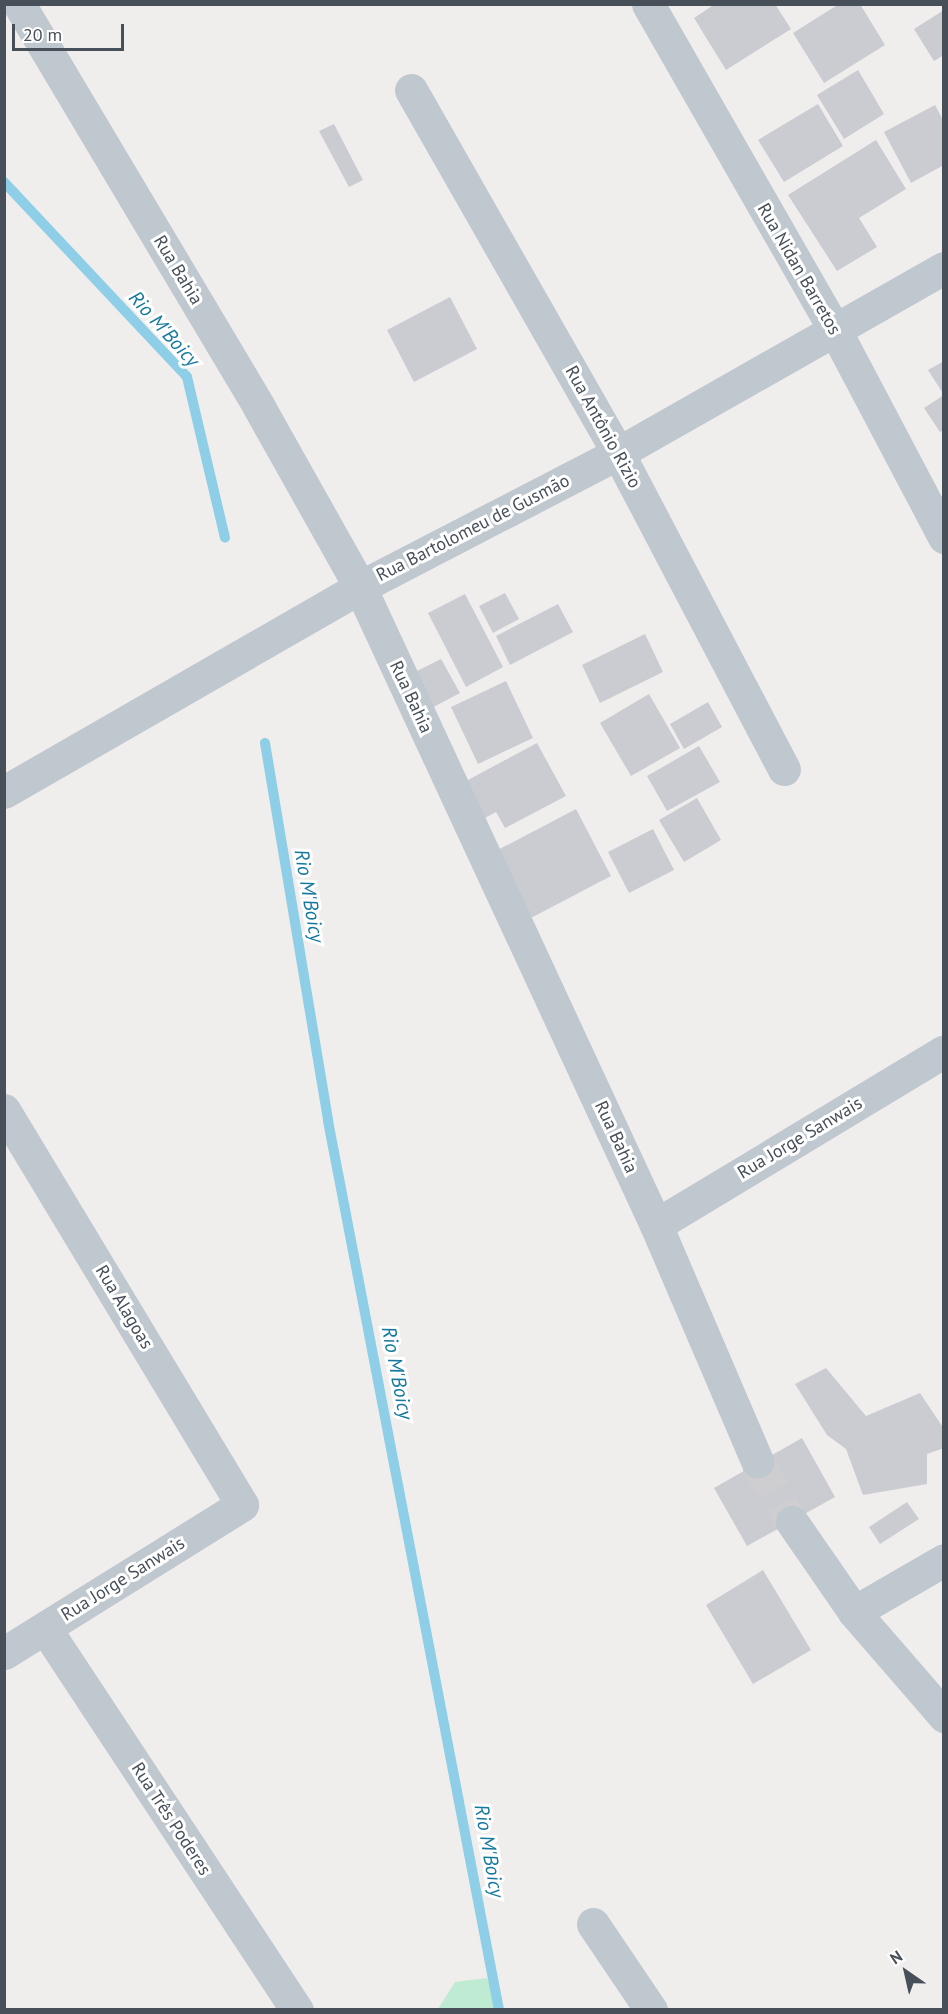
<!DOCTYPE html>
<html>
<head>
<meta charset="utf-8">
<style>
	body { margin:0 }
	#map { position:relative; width:948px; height:2014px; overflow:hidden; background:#f0eded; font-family:"PT Sans",sans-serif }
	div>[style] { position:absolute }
	.green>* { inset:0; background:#beebd2 }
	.stream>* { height:10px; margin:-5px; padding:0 5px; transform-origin:5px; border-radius:5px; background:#8ecee6 }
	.building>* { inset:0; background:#caccd2 }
	.street-tunnel>* { height:33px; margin-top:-16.5px; transform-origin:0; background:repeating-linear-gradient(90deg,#cecdcf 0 33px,transparent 0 49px) }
	.street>* { height:33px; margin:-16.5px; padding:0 16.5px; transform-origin:16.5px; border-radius:16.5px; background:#bfc7cf }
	span { translate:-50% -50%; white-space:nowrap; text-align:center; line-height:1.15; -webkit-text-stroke:6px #fff; paint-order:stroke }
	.street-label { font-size:18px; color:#474f59 }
	.water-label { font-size:20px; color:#15799e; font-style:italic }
	.frame { position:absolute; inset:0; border:6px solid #474f59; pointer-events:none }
	.north { position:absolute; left:876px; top:1942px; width:60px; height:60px; -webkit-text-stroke:4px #fff; paint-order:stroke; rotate:326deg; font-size:16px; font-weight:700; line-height:24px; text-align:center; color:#474f59 }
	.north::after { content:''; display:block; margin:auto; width:21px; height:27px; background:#474f59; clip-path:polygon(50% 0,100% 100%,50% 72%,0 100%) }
	.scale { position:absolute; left:12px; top:24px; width:112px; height:27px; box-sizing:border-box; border:3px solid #474f59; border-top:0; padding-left:8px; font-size:18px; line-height:21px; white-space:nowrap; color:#474f59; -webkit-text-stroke:4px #fff; paint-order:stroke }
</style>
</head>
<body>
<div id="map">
	<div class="green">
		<div style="clip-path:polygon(487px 1978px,499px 2009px,438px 2009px,455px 1982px)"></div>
	</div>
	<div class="stream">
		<div style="left:4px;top:182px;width:267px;rotate:46.8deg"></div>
		<div style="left:187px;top:377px;width:165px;rotate:76.7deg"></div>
		<div style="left:265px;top:743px;width:383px;rotate:80.5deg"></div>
		<div style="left:328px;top:1121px;width:905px;rotate:79.11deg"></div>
	</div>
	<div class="building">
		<div style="clip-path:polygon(715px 4px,775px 4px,791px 29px,726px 70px,694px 18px)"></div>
		<div style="clip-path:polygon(839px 4px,860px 4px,885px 45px,824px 83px,793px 33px)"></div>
		<div style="clip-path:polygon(944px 10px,944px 55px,934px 61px,914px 29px)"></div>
		<div style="clip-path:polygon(858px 70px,884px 114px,844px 139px,817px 95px)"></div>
		<div style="clip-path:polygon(818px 104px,843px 146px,784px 182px,758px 140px)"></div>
		<div style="clip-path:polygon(935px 105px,944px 122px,944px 165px,911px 183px,884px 132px)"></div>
		<div style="clip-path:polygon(334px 124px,363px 180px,349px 187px,319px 131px)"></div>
		<div style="clip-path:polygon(876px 140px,906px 189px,859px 218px,877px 247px,837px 271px,788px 195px)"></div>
		<div style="clip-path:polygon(450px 297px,477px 349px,414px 382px,387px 330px)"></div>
		<div style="clip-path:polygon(944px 361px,944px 395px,928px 370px)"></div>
		<div style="clip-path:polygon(944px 395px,944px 430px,940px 432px,924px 408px)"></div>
		<div style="clip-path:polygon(505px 593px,519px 619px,493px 633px,479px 606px)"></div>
		<div style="clip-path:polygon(465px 594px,503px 667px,466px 687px,428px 613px)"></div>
		<div style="clip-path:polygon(558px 604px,573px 632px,510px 665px,496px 636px)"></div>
		<div style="clip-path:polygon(645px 634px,663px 672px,600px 703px,582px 665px)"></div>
		<div style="clip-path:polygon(441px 659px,460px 693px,426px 711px,407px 676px)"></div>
		<div style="clip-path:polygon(506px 681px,533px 738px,478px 764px,451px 707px)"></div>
		<div style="clip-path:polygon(649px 694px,680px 748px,631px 776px,600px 723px)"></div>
		<div style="clip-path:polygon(708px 702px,722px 727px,684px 749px,670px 724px)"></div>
		<div style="clip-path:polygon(537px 743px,566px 796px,505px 828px,496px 812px,485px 818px,466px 781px)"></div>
		<div style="clip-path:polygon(699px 746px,720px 782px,667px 811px,647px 776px)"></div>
		<div style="clip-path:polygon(697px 798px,721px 840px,684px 862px,659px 820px)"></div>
		<div style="clip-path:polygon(576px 809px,611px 876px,529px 919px,494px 852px)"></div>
		<div style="clip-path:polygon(653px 829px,674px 870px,629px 893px,608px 852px)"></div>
		<div style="clip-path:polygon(826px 1368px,866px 1416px,920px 1393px,944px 1429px,944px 1448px,927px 1454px,927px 1484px,863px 1495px,846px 1449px,827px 1435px,795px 1384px)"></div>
		<div style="clip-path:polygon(802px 1438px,835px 1497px,747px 1546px,714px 1488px)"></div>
		<div style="clip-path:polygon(907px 1502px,919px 1519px,880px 1544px,869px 1527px)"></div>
		<div style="clip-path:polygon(763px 1570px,811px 1650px,753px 1684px,706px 1605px)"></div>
	</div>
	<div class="street-tunnel">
		<div style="left:757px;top:1461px;width:70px;rotate:60.2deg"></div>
	</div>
	<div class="street">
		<div style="left:19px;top:4px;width:469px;rotate:59.2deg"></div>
		<div style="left:259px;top:407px;width:206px;rotate:60.7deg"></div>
		<div style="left:360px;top:587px;width:703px;rotate:65.11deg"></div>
		<div style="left:656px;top:1225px;width:257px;rotate:66.8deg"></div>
		<div style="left:648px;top:4px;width:378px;rotate:60.2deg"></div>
		<div style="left:836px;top:332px;width:232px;rotate:62.2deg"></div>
		<div style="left:411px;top:90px;width:418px;rotate:60.3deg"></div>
		<div style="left:618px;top:453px;width:357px;rotate:62.3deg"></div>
		<div style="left:4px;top:792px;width:411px;rotate:-29.9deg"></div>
		<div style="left:360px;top:587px;width:291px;rotate:-27.4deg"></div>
		<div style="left:618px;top:453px;width:375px;rotate:-29.6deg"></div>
		<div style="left:4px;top:1110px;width:461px;rotate:58.9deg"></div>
		<div style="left:242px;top:1505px;width:280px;rotate:148.1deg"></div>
		<div style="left:656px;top:1225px;width:336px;rotate:-31.1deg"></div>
		<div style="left:792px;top:1522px;width:109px;rotate:55.4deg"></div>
		<div style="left:854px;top:1612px;width:138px;rotate:49.1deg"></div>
		<div style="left:854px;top:1612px;width:104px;rotate:-30deg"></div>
		<div style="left:45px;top:1628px;width:458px;rotate:56.6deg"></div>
		<div style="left:593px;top:1924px;width:104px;rotate:56deg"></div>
	</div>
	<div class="street-label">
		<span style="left:799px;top:269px;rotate:60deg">Rua Nidan Barretos</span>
		<span style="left:178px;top:270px;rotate:59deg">Rua Bahia</span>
		<span style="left:603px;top:427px;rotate:61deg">Rua Antônio Rizio</span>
		<span style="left:473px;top:528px;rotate:-27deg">Rua Bartolomeu de Gusmão</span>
		<span style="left:411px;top:697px;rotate:65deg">Rua Bahia</span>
		<span style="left:616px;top:1137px;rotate:65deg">Rua Bahia</span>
		<span style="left:800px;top:1138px;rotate:-31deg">Rua Jorge Sanwais</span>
		<span style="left:124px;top:1307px;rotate:59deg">Rua Alagoas</span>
		<span style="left:123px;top:1579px;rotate:-32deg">Rua Jorge Sanwais</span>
		<span style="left:171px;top:1819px;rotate:57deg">Rua Três Poderes</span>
	</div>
	<div class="water-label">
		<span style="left:164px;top:329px;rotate:48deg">Rio M'Boicy</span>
		<span style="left:309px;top:896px;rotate:80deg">Rio M'Boicy</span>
		<span style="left:397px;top:1373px;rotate:79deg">Rio M'Boicy</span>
		<span style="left:489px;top:1851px;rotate:80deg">Rio M'Boicy</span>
	</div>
	<div class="frame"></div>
	<div class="north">N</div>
	<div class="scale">20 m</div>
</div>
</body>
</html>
